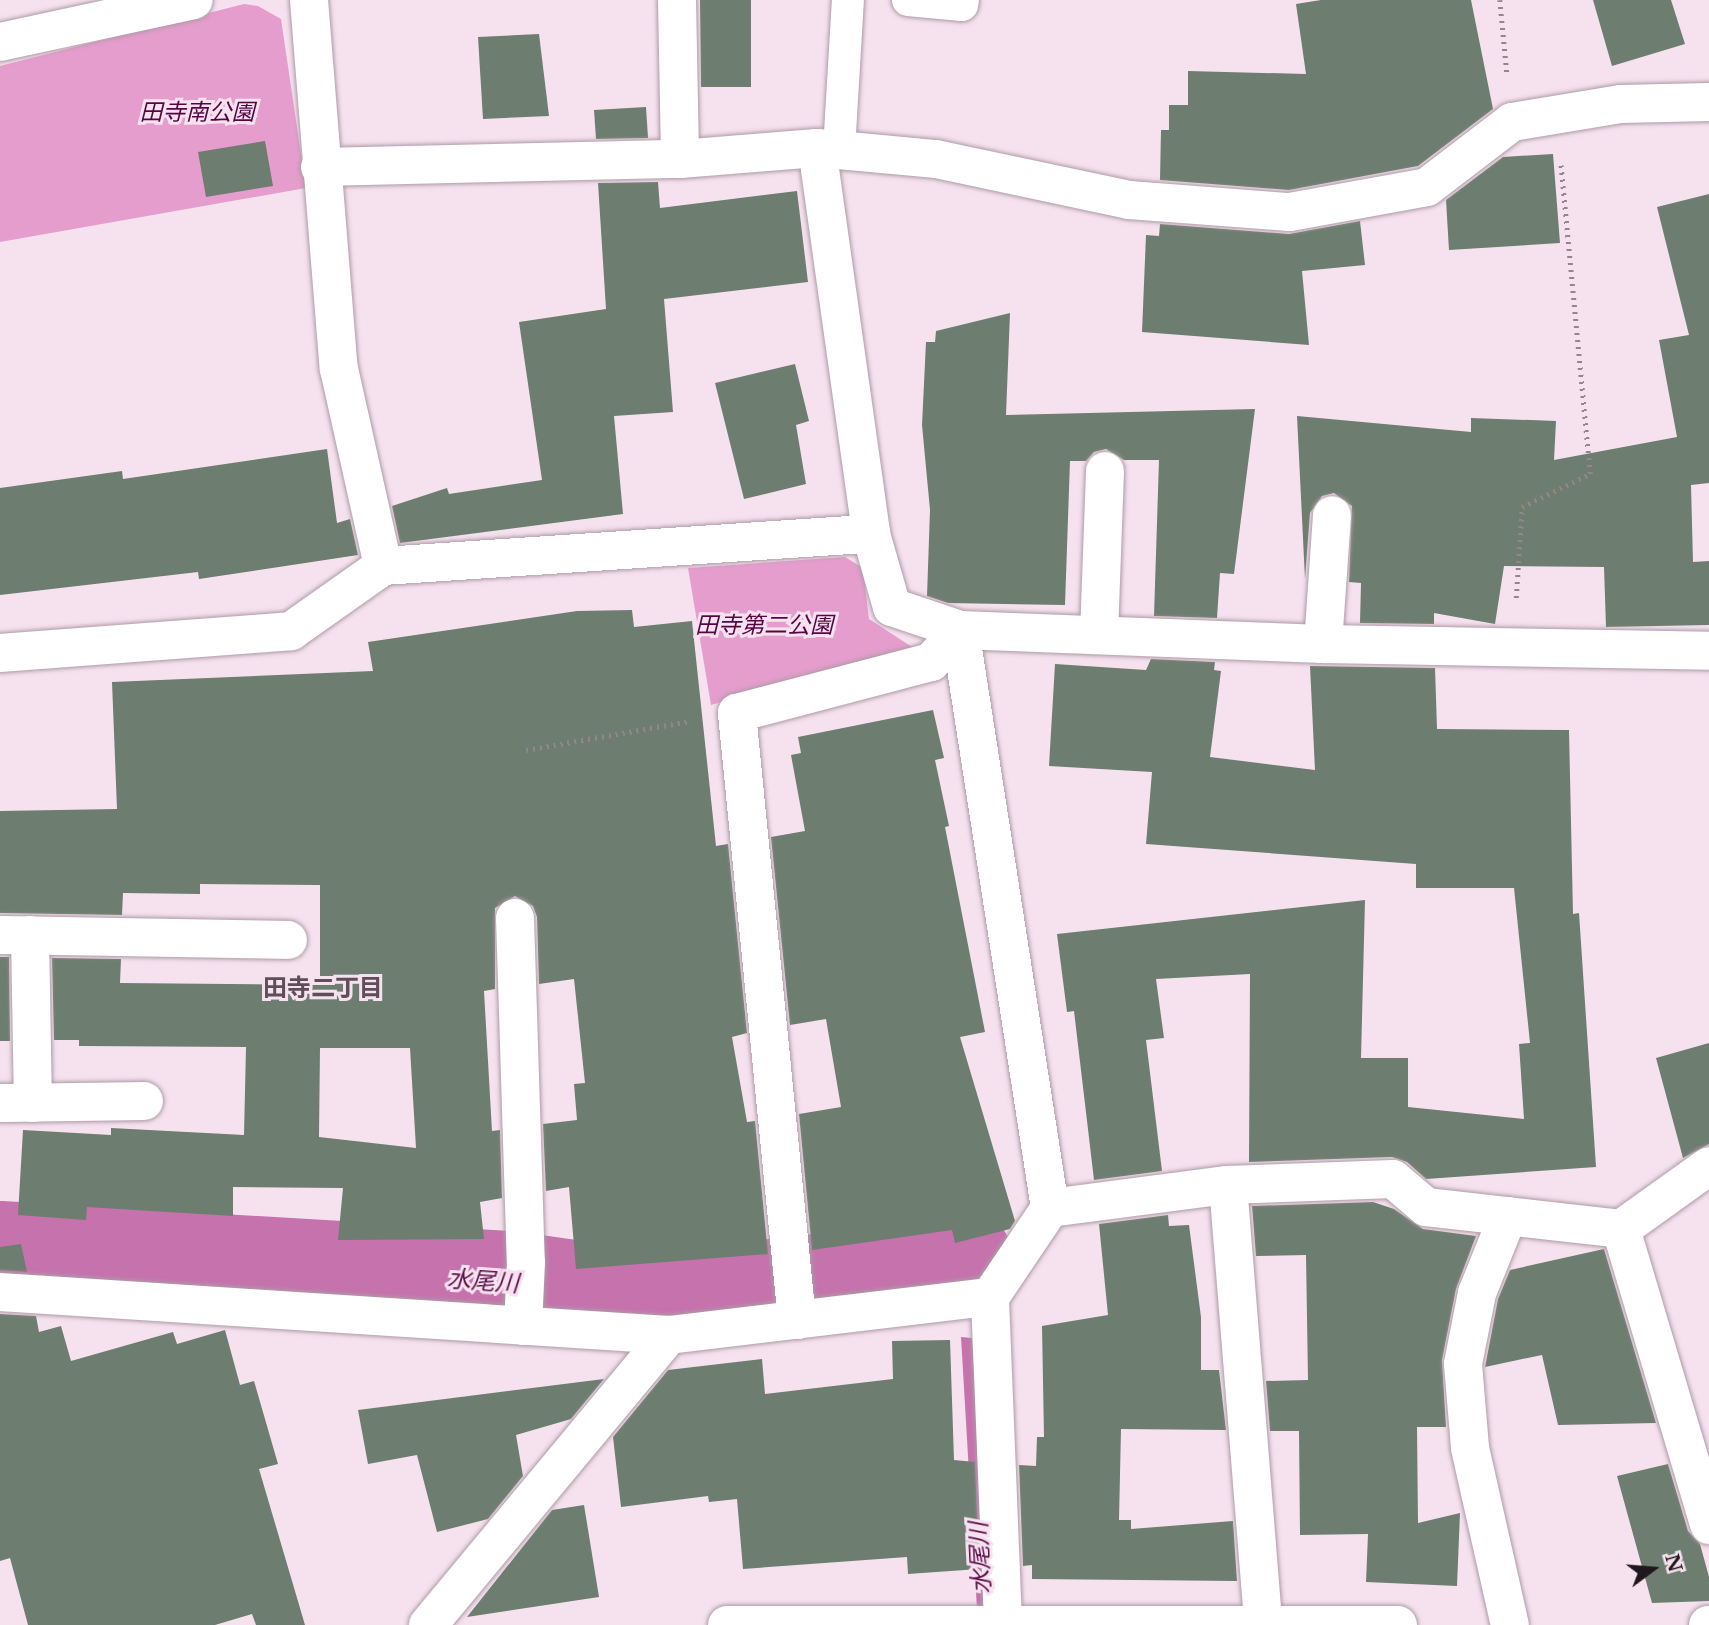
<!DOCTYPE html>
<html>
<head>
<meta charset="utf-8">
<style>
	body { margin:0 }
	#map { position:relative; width:1709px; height:1625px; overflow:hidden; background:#f6e2ef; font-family:"Libre Baskerville","Noto Sans JP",serif }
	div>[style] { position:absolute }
	.green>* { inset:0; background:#e59dcd }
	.water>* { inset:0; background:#c672ad }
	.river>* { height:102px; margin:-51px; padding:0 51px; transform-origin:51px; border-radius:51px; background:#c672ad }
	.building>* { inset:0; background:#6d7d6f }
	.path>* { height:4.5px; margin-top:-2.25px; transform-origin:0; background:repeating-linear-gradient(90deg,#93858d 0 2px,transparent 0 7px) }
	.roads { filter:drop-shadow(0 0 2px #ae9ba7) drop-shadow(0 0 2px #ae9ba7) }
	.service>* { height:32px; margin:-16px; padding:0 16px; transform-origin:16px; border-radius:16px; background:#fff }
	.minor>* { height:38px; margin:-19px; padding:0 19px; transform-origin:19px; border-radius:19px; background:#fff }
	span { translate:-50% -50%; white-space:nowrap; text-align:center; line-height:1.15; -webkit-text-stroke:6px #f6e2ef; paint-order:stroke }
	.park-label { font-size:23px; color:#550543; font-style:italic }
	.neighbourhood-label { font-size:24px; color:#5e4e58; font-weight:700 }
	.water-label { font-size:24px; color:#5c0f4a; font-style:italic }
	.north { position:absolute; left:1618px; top:1534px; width:70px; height:70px; -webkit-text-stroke:5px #f6e2ef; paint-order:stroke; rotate:74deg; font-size:19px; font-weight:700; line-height:28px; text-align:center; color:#1e171b }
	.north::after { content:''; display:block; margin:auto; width:24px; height:32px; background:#1e171b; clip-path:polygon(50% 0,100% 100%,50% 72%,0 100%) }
</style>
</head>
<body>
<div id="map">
	<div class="green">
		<div style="clip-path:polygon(244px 4px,258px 6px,281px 19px,306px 188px,0 242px,0 66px)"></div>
		<div style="clip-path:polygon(845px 557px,863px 568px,869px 619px,912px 647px,711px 705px,688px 568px)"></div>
	</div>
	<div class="water">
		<div style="clip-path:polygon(961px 1337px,972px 1338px,990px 1609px,977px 1609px)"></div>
	</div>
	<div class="river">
		<div style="left:0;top:1252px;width:510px;rotate:3.37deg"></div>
		<div style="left:509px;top:1282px;width:152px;rotate:7.9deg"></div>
		<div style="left:660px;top:1303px;width:190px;rotate:-6.6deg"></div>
		<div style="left:849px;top:1281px;width:115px;rotate:-11deg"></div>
	</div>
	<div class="building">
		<div style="clip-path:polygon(700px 0,751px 0,751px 87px,701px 87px)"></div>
		<div style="clip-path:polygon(1321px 0,1471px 0,1493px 109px,1418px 166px,1289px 190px,1160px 180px,1161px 130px,1169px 130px,1169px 105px,1188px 105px,1188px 71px,1306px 74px,1296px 4px)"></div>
		<div style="clip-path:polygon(1593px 0,1671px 0,1685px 44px,1612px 66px)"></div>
		<div style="clip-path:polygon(539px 34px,549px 116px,483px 119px,478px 37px)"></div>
		<div style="clip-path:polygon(646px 107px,648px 138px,596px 139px,594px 110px)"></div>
		<div style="clip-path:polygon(265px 141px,273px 186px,206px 197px,198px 152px)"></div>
		<div style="clip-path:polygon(1553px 154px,1560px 243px,1449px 250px,1446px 200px,1503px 157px)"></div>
		<div style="clip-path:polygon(658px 182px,660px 208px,797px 191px,808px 282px,664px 299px,673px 412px,614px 416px,623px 514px,400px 543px,392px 506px,447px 488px,449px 494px,542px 480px,519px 322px,606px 309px,598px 183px)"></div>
		<div style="clip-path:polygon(1709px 194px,1709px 483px,1691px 485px,1693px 562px,1709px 561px,1709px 625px,1606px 627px,1604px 567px,1504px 566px,1495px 624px,1434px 613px,1434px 624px,1360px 623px,1361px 583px,1349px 582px,1352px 506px,1334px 493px,1322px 496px,1310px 513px,1305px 579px,1297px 416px,1471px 432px,1471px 418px,1556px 421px,1554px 460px,1677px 437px,1659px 340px,1689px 335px,1657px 207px)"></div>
		<div style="clip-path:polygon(1360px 221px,1365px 265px,1302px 271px,1309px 345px,1142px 332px,1146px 235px,1159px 236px,1160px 224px,1289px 234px)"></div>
		<div style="clip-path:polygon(1010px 313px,1006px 415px,1255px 409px,1234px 574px,1220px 573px,1217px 618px,1154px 616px,1159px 460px,1124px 460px,1106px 449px,1094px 452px,1086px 461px,1070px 461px,1065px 605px,948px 603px,927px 596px,930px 510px,922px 425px,926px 342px,935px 342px,936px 331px)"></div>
		<div style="clip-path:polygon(795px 364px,809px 421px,796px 425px,806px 484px,744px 499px,715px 383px)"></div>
		<div style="clip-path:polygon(327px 449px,337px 523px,350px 519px,358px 555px,199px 579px,198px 572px,0 595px,0 488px,122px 471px,123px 479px)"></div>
		<div style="clip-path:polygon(evenodd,632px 610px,634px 627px,692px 621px,716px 846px,728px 844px,747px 1033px,732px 1037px,747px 1122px,755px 1121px,768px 1254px,576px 1269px,569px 1187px,546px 1191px,543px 1124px,577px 1120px,574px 1084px,585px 1083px,574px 979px,539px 984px,537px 917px,533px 906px,515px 896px,495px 908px,495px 989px,484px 991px,492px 1131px,500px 1130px,502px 1198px,480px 1202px,484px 1239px,338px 1240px,343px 1188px,233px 1187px,233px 1216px,87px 1207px,86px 1220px,18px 1215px,23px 1130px,111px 1135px,111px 1128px,244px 1135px,246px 1047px,79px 1046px,79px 1040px,54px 1040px,52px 958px,121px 959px,120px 983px,320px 985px,320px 885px,200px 884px,200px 894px,123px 893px,122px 915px,0 913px,0 811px,117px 809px,112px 682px,373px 671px,368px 642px,577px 611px,632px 610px,320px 1048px,410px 1048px,416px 1148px,319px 1137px,320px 1048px)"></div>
		<div style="clip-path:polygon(1151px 659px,1215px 662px,1214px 670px,1221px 671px,1210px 757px,1315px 770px,1310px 666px,1435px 668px,1437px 729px,1569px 730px,1573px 914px,1579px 913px,1596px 1167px,1426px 1179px,1407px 1162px,1392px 1157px,1249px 1162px,1250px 974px,1156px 979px,1164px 1038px,1146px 1040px,1162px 1171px,1094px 1180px,1074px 1011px,1067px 1012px,1057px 934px,1365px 900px,1361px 1058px,1408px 1058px,1408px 1107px,1524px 1119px,1519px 1044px,1530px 1043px,1514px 888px,1416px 888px,1416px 864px,1146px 844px,1152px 772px,1049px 766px,1055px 664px,1146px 670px)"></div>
		<div style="clip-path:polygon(933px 710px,944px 758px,935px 760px,949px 826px,945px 827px,985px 1032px,960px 1037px,1015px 1221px,1010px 1229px,955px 1243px,952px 1230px,812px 1250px,799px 1114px,841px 1107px,826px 1019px,790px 1025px,771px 837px,805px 831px,791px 755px,801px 753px,798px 737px)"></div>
		<div style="clip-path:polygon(0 957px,9px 957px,10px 1041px,0 1041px)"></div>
		<div style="clip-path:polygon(1709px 1043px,1709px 1144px,1683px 1158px,1656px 1058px)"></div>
		<div style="clip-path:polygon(1373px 1202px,1394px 1209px,1423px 1229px,1476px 1236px,1456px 1289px,1442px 1360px,1446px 1427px,1417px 1427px,1418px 1523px,1460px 1513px,1457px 1586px,1366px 1582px,1368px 1534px,1300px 1535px,1299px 1431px,1270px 1431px,1266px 1381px,1308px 1380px,1306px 1255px,1256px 1256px,1252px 1206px)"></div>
		<div style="clip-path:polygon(1168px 1215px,1169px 1226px,1189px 1225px,1201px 1317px,1201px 1370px,1219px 1370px,1226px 1430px,1121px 1429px,1119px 1520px,1131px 1520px,1131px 1529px,1233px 1521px,1237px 1581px,1032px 1579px,1032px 1565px,1023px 1566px,1019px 1465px,1036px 1466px,1037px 1437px,1044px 1437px,1042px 1326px,1108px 1315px,1099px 1224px)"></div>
		<div style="clip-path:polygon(21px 1244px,27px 1272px,0 1270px,0 1247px)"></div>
		<div style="clip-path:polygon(1604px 1249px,1656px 1423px,1558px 1425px,1542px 1355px,1485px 1367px,1498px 1299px,1510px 1270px)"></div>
		<div style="clip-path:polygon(0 1314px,36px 1316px,39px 1332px,61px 1326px,71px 1361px,173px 1332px,177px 1344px,225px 1330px,240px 1385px,254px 1381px,278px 1464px,259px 1469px,305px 1625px,256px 1625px,252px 1614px,215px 1625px,28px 1625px,10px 1558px,0 1561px)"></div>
		<div style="clip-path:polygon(950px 1340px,954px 1460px,975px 1462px,979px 1569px,908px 1574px,907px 1557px,743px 1569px,737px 1499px,709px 1502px,708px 1496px,621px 1507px,613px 1437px,668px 1370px,762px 1359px,765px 1394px,893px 1379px,892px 1341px)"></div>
		<div style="clip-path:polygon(604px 1379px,571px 1419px,516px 1435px,523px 1476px,488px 1519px,437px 1532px,417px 1455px,368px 1464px,358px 1410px)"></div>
		<div style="clip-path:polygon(1668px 1464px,1688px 1531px,1700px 1544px,1709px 1577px,1709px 1601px,1652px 1603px,1617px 1476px)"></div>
		<div style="clip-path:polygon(584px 1505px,599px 1597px,467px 1617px,552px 1510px)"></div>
	</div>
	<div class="path">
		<div style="left:1500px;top:0;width:73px;rotate:84.5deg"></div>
		<div style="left:1516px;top:598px;width:91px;rotate:-86.2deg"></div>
		<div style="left:1522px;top:507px;width:76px;rotate:-25.9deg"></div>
		<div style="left:1590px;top:474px;width:310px;rotate:-95.4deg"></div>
		<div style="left:526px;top:750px;width:168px;rotate:-10deg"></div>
	</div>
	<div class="roads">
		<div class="service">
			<div style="left:908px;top:0;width:54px;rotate:5.3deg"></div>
			<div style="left:962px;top:5px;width:5px;rotate:-79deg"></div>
			<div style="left:839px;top:150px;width:150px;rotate:-86.6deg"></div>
		</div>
		<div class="minor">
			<div style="left:309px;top:0;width:370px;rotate:85.4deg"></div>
			<div style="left:339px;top:369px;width:202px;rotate:77.4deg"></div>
			<div style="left:677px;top:0;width:159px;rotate:88.9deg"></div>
			<div style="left:0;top:42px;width:198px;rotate:-12.2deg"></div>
			<div style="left:817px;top:148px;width:390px;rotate:82deg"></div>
			<div style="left:871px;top:534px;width:76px;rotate:74deg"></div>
			<div style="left:892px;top:607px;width:72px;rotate:18.7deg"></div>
			<div style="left:960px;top:630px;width:363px;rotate:2.2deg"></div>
			<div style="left:1323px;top:644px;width:386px;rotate:1deg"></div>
			<div style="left:320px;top:167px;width:360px;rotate:-1.3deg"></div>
			<div style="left:680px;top:159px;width:137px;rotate:-4.6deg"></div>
			<div style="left:817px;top:148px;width:120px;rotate:5.3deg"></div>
			<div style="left:936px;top:159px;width:197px;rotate:12deg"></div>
			<div style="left:1129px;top:200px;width:161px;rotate:4.3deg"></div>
			<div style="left:1290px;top:212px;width:139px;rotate:-10.3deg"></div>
			<div style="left:1427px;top:187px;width:107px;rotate:-37.4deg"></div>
			<div style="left:1512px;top:122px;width:110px;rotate:-9.4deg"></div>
			<div style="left:1621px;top:104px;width:88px;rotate:-1.3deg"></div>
			<div style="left:1099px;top:635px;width:164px;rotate:-87.9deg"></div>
			<div style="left:1323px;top:644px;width:129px;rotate:-86deg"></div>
			<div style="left:0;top:653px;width:292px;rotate:-4.3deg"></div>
			<div style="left:291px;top:631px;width:113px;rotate:-35.2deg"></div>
			<div style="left:383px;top:566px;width:489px;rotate:-3.8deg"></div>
			<div style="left:515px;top:918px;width:344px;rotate:88.2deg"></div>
			<div style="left:526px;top:1262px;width:64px;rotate:92.7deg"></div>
			<div style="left:0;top:935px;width:288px;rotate:1deg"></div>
			<div style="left:30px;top:935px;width:168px;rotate:89deg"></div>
			<div style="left:0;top:1103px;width:144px;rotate:-0.8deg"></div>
			<div style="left:1228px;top:1185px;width:440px;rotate:85.4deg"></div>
			<div style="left:1508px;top:1216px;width:83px;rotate:111.9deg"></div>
			<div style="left:1477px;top:1293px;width:72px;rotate:101.2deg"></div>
			<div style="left:1463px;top:1364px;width:84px;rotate:85.2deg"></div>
			<div style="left:1470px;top:1448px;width:181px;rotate:77.3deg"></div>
			<div style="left:1621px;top:1229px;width:309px;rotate:73.4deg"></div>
			<div style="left:0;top:1292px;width:670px;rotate:3.68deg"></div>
			<div style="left:669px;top:1335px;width:323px;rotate:-6.8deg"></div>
			<div style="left:797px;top:1320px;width:610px;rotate:-95.65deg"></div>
			<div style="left:737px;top:713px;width:201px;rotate:-14.7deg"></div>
			<div style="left:931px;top:662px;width:43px;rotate:-47.8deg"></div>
			<div style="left:960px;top:630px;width:585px;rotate:81.15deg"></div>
			<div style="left:1003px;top:1623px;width:326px;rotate:-92.3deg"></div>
			<div style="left:990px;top:1297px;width:107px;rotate:-56deg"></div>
			<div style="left:1050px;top:1208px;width:179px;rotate:-7.4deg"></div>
			<div style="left:1228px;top:1185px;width:165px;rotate:-2.1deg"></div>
			<div style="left:1393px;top:1179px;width:43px;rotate:40.3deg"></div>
			<div style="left:1426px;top:1207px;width:196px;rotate:6.4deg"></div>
			<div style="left:1621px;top:1229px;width:108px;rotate:-35.6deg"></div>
			<div style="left:428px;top:1625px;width:377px;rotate:-50.3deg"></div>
			<div style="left:727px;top:1625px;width:671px"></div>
			<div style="left:1708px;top:1625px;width:1px"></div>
		</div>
	</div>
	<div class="park-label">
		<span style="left:197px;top:112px">田寺南公園</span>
		<span style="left:764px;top:625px">田寺第二公園</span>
	</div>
	<div class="neighbourhood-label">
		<span style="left:323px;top:988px">田寺二丁目</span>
	</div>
	<div class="water-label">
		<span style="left:483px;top:1281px;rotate:4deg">水尾川</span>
		<span style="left:980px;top:1558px;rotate:-93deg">水尾川</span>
	</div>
	<div class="north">N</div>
</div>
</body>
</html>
